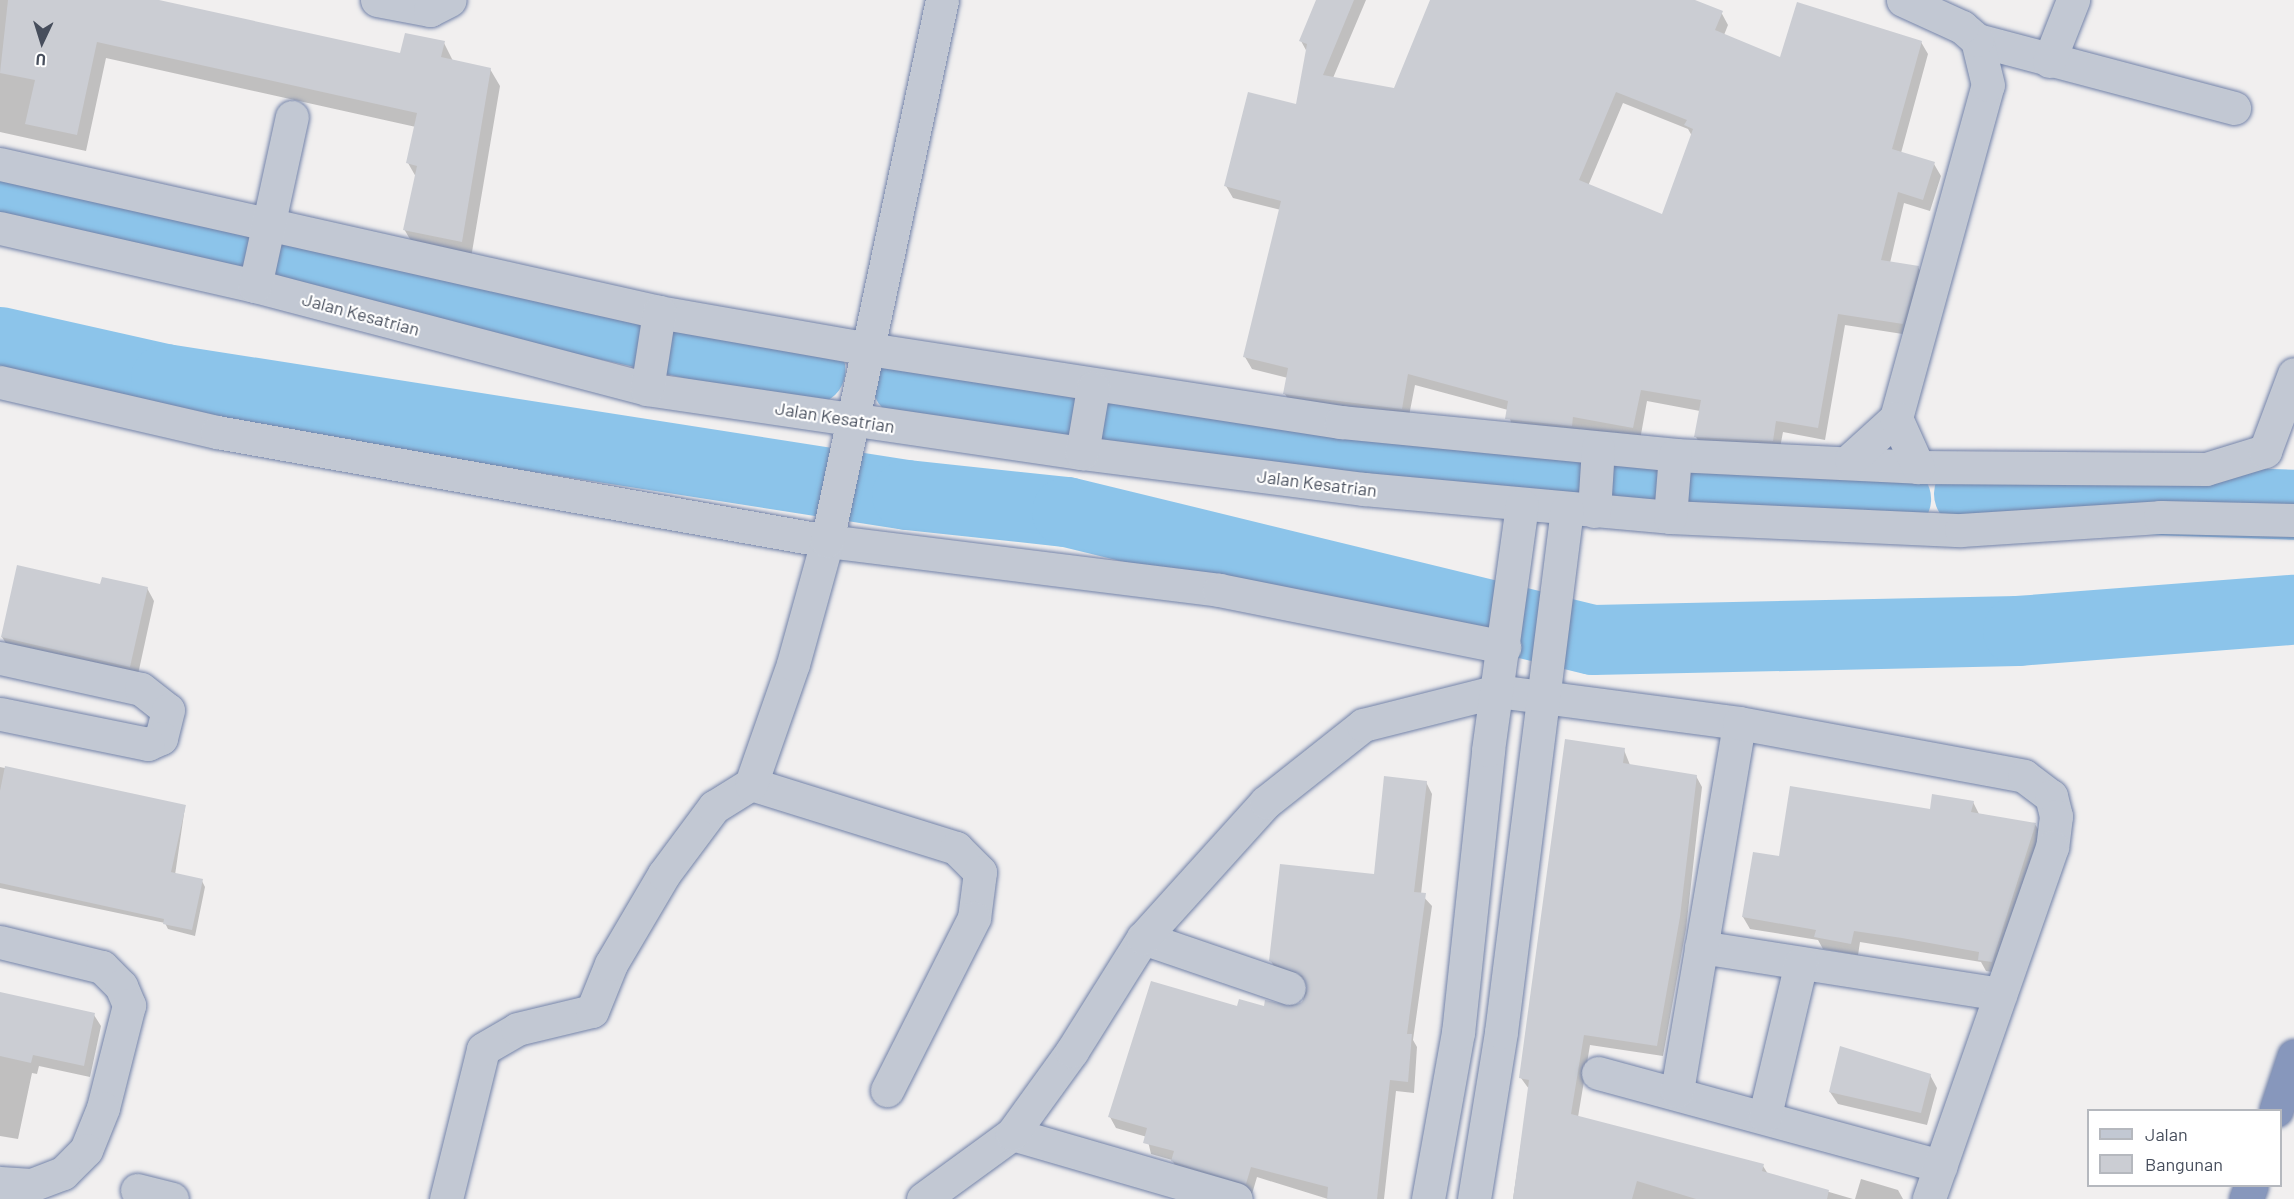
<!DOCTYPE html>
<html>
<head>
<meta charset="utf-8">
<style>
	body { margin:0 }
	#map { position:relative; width:2294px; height:1199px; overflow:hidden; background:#f1efef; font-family:Barlow,sans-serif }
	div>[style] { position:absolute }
	.shadow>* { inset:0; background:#0003 }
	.river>* { height:70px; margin:-35px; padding:0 35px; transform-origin:35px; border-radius:35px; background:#8cc4ea }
	.building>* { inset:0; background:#cbcdd3 }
	.roads { filter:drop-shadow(0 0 2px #7282a8) drop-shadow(0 0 2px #7282a8) }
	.minor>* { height:33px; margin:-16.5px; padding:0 16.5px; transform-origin:16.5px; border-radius:16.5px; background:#c2c8d3 }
	.highway>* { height:33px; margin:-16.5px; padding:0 16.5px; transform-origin:16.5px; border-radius:16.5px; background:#8797bc }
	span { translate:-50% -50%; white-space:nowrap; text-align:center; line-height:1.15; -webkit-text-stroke:4.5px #fff; paint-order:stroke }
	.street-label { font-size:18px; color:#474e5c }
	.legend { position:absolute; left:2087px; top:1109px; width:195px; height:78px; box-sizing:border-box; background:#fff; border:2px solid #b5b8be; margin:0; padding:8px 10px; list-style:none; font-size:18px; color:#474e5c }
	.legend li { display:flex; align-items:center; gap:12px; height:30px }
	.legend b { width:30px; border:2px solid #b5b8be }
	.north { position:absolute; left:12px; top:12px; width:60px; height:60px; -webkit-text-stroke:4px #fff; paint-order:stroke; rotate:184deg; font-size:16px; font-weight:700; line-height:24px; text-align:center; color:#474e5c }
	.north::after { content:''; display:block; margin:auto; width:21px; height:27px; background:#474e5c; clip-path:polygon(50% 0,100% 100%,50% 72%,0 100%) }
</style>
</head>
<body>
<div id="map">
	<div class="shadow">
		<div style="clip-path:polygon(0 0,152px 0,401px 55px,444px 43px,453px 61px,490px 69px,500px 86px,471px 258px,414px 246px,404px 229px,416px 177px,408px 163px,416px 127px,106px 58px,86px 151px,0 132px)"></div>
		<div style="clip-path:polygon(evenodd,1318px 0,1366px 0,1333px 78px,1395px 90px,1432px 0,1691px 0,1721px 12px,1728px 25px,1724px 35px,1781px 59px,1921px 42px,1928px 54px,1901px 153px,1934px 164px,1941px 176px,1930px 211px,1904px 203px,1890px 263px,1918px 267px,1925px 279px,1909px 335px,1845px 325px,1825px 440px,1783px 432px,1779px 453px,1703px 449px,1696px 437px,1700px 411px,1647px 401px,1640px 440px,1580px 429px,1578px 438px,1513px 431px,1508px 410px,1415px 385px,1408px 421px,1292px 406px,1285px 394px,1288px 378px,1252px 369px,1245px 357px,1281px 210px,1233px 198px,1226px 186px,1297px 106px,1307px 52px,1301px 41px,1318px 0,1623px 103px,1688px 129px,1692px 136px,1662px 216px,1588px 186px,1623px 103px)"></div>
		<div style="clip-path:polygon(101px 586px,147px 588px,154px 601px,137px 679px,10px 650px,2px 637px)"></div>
		<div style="clip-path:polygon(1624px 750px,1630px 765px,1696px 776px,1702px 787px,1686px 929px,1663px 1056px,1590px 1045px,1578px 1117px,1763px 1166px,1768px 1174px,1853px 1199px,1513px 1199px,1529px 1089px,1521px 1078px)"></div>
		<div style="clip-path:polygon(0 767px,185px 807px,175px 875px,202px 881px,205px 887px,195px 936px,168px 929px,165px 923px,0 888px)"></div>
		<div style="clip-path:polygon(1426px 782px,1432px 794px,1421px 894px,1432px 906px,1413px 1040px,1417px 1047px,1414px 1093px,1396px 1091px,1384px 1199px,1328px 1199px,1257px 1177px,1252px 1194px,1179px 1172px,1172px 1160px,1151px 1154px,1147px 1137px,1116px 1128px,1110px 1117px,1238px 1008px,1302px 1004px,1307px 985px,1277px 972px,1271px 961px,1375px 876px)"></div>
		<div style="clip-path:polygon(1973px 802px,1979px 814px,2035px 824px,2042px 836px,1998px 973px,1986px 971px,1981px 962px,1860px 942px,1858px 955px,1823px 949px,1818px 940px,1750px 929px,1743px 917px,1780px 858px)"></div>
		<div style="clip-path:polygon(0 993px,94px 1015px,101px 1026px,90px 1077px,39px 1066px,37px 1074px,32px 1073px,18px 1139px,0 1136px)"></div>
		<div style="clip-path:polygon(1930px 1075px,1937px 1088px,1927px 1125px,1838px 1104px,1830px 1092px)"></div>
		<div style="clip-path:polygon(1861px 1179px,1898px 1190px,1903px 1199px,1855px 1199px)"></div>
	</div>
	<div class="river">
		<div style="left:0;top:191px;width:830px;rotate:12.46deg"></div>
		<div style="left:0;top:342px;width:170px;rotate:12.6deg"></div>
		<div style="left:166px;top:379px;width:750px;rotate:8.9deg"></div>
		<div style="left:907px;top:495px;width:161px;rotate:6.1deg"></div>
		<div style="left:1067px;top:512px;width:541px;rotate:13.68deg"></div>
		<div style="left:1593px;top:640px;width:425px;rotate:-1.2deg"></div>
		<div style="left:2018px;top:631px;width:277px;rotate:-4.4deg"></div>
		<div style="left:907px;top:383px;width:213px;rotate:9.5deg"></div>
		<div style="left:1117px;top:418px;width:435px;rotate:7.4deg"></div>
		<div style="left:1548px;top:474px;width:349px;rotate:4.1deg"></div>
		<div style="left:1969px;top:494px;width:325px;rotate:1.9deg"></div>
	</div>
	<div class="building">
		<div style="clip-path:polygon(8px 0,159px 0,400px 53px,405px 33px,445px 41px,441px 57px,491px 68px,462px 242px,403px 230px,417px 166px,406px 163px,417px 113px,97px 42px,77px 135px,25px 124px,35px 80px,0 73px)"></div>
		<div style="clip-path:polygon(evenodd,1316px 0,1354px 0,1323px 75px,1394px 88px,1430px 0,1695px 0,1723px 11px,1715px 30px,1780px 57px,1797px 2px,1922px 41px,1892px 149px,1935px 162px,1923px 200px,1898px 192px,1881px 260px,1919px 266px,1903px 324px,1838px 314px,1818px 428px,1776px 421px,1773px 441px,1694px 437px,1701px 400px,1641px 390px,1633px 428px,1573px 417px,1572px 426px,1505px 419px,1508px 401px,1408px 374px,1402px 409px,1283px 394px,1288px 368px,1243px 357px,1281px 201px,1224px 186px,1248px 92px,1296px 104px,1307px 44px,1299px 41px,1316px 0,1616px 92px,1687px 120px,1684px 125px,1693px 129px,1662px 214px,1579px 180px,1616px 92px)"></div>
		<div style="clip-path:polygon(17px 565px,100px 584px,102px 577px,148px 587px,130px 667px,1px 637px)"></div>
		<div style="clip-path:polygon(1565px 739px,1625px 748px,1623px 763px,1697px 775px,1680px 917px,1657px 1046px,1584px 1035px,1571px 1114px,1764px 1164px,1762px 1171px,1829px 1190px,1827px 1199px,1696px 1199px,1637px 1181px,1632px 1199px,1513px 1199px,1529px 1080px,1519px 1078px)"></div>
		<div style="clip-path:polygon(5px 766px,186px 805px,171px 872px,203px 879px,192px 930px,163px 924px,164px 919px,0 883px,0 791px)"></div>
		<div style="clip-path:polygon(1384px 776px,1427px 781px,1414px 892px,1426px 893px,1407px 1034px,1412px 1034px,1408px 1082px,1390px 1080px,1377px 1199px,1327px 1199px,1328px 1187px,1251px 1167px,1246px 1184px,1171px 1161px,1174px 1151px,1143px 1143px,1147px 1128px,1108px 1117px,1151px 981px,1237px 1006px,1239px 999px,1264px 1006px,1265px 1000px,1292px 1006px,1302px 1002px,1307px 993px,1303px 976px,1269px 961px,1280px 864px,1374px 874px)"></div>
		<div style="clip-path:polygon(1790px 786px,1930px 809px,1932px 794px,1974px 801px,1971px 812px,2036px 823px,1992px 962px,1978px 960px,1979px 952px,1902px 938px,1854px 931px,1851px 944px,1814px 937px,1816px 930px,1742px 917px,1753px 852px,1779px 856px)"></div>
		<div style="clip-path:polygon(0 992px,95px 1013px,84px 1066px,33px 1055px,31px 1063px,0 1056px)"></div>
		<div style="clip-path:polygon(1840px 1046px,1931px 1074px,1921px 1113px,1829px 1092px)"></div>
	</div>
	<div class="roads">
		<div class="minor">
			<div style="left:377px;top:0;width:54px;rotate:10.7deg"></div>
			<div style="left:430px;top:10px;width:22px;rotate:-27deg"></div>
			<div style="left:1977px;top:40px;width:266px;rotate:14.8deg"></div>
			<div style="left:2049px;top:61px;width:66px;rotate:-68.5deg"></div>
			<div style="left:0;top:164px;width:675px;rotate:12.66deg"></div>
			<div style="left:659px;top:312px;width:213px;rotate:10deg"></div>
			<div style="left:869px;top:349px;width:478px;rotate:8.8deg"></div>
			<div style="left:1341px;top:422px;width:336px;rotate:5.6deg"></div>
			<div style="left:1675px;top:455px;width:243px;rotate:2.8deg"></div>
			<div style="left:1918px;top:467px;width:288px;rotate:0.4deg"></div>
			<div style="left:2206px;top:469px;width:62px;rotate:-17deg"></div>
			<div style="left:2265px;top:451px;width:82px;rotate:-69.4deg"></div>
			<div style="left:0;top:228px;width:262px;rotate:12.8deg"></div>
			<div style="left:255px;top:286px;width:405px;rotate:14.7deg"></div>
			<div style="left:647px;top:389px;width:440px;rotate:8.4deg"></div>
			<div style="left:1082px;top:453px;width:284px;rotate:7.3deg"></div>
			<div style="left:1364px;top:489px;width:307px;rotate:5.2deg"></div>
			<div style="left:1670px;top:517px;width:291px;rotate:2.6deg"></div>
			<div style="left:1961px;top:530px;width:199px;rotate:-3.7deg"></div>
			<div style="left:2160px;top:517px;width:134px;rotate:1.3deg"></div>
			<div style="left:255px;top:286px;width:173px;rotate:-77.7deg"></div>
			<div style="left:0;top:382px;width:223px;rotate:13deg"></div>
			<div style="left:217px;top:432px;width:620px;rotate:10.13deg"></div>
			<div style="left:827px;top:541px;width:395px;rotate:7.1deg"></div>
			<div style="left:1219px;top:590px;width:291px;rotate:11.3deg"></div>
			<div style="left:647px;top:389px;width:78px;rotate:-81.1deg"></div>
			<div style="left:1896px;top:418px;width:345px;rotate:-74.6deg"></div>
			<div style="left:1988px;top:85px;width:46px;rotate:-103.7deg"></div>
			<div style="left:1977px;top:40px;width:20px;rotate:-139deg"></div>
			<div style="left:1962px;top:27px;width:65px;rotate:-155.4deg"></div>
			<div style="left:1082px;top:453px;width:66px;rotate:-80.4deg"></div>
			<div style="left:1851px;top:459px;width:61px;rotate:-42.3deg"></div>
			<div style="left:1896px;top:418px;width:54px;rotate:65.8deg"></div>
			<div style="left:1594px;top:511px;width:63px;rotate:-86.4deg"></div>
			<div style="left:1670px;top:517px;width:62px;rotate:-85.4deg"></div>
			<div style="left:0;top:658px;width:144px;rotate:12.4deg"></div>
			<div style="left:141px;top:689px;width:34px;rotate:38deg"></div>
			<div style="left:168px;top:710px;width:29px;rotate:104deg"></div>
			<div style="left:161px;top:738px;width:14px;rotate:155deg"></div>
			<div style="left:148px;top:744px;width:151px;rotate:-168.5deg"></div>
			<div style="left:751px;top:784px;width:215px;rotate:17.3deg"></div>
			<div style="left:956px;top:848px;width:34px;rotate:45deg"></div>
			<div style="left:980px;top:872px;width:46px;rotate:97.4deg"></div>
			<div style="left:974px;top:918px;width:193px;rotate:116.8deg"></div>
			<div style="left:1143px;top:938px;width:154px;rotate:18.9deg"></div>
			<div style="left:0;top:942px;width:105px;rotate:13.8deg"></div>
			<div style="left:102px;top:967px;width:27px;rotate:45deg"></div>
			<div style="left:121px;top:986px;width:21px;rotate:67deg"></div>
			<div style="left:129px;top:1005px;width:106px;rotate:104.2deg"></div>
			<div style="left:103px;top:1108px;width:45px;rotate:112deg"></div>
			<div style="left:86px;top:1150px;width:33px;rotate:135deg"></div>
			<div style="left:63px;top:1173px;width:34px;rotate:159deg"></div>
			<div style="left:31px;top:1185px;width:31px;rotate:-176deg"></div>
			<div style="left:1701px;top:947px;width:303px;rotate:8.9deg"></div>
			<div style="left:1598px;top:1073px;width:355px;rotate:15.2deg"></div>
			<div style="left:1677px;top:1091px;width:373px;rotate:-80.4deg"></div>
			<div style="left:1765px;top:1115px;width:156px;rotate:-76.7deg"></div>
			<div style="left:1012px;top:1134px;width:233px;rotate:16.2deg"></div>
			<div style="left:137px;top:1190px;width:36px;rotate:14deg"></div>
			<div style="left:446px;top:1199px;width:154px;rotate:-76.1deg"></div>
			<div style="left:483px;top:1049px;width:39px;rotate:-30deg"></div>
			<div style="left:517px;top:1029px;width:77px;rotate:-13.5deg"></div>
			<div style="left:592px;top:1011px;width:51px;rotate:-68deg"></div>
			<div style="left:611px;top:964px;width:104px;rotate:-59.5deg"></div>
			<div style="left:664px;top:874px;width:84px;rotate:-53.3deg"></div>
			<div style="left:714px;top:807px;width:44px;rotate:-31.9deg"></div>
			<div style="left:751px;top:784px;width:127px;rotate:-70.7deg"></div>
			<div style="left:793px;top:664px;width:128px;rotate:-74.5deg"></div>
			<div style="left:827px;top:541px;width:553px;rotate:-78deg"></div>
			<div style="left:923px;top:1199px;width:110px;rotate:-36.1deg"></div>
			<div style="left:1012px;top:1134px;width:102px;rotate:-54.1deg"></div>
			<div style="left:1072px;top:1051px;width:133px;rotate:-57.9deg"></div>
			<div style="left:1143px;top:938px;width:183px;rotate:-47.9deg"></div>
			<div style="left:1266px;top:802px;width:124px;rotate:-38.4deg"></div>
			<div style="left:1363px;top:725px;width:138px;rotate:-14.2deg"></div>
			<div style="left:1497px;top:691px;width:244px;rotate:7.5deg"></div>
			<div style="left:1739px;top:723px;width:290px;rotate:10.5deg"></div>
			<div style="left:2024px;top:776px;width:34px;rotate:37deg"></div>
			<div style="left:2051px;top:796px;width:21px;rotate:76deg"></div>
			<div style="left:2056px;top:816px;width:31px;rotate:97deg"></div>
			<div style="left:2052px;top:847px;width:373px;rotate:109.3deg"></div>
			<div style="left:1428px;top:1199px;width:169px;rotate:-79.8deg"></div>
			<div style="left:1458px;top:1033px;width:285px;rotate:-83.9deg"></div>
			<div style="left:1488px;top:750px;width:247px;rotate:-82.1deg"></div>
			<div style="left:1474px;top:1199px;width:169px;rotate:-80.8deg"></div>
			<div style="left:1501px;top:1032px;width:527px;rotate:-82.81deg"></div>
		</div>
		<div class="highway">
			<div style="left:2276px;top:1110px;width:57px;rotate:-71.6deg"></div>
			<div style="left:2246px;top:1199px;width:14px;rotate:-69deg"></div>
		</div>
	</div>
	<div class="street-label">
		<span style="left:361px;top:314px;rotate:15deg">Jalan Kesatrian</span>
		<span style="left:835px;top:417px;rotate:9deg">Jalan Kesatrian</span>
		<span style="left:1317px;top:483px;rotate:7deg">Jalan Kesatrian</span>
	</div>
	<ul class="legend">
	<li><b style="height:8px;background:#c2c8d3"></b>Jalan</li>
	<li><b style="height:16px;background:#cbcdd3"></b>Bangunan</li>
	</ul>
	<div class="north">U</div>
</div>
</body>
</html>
